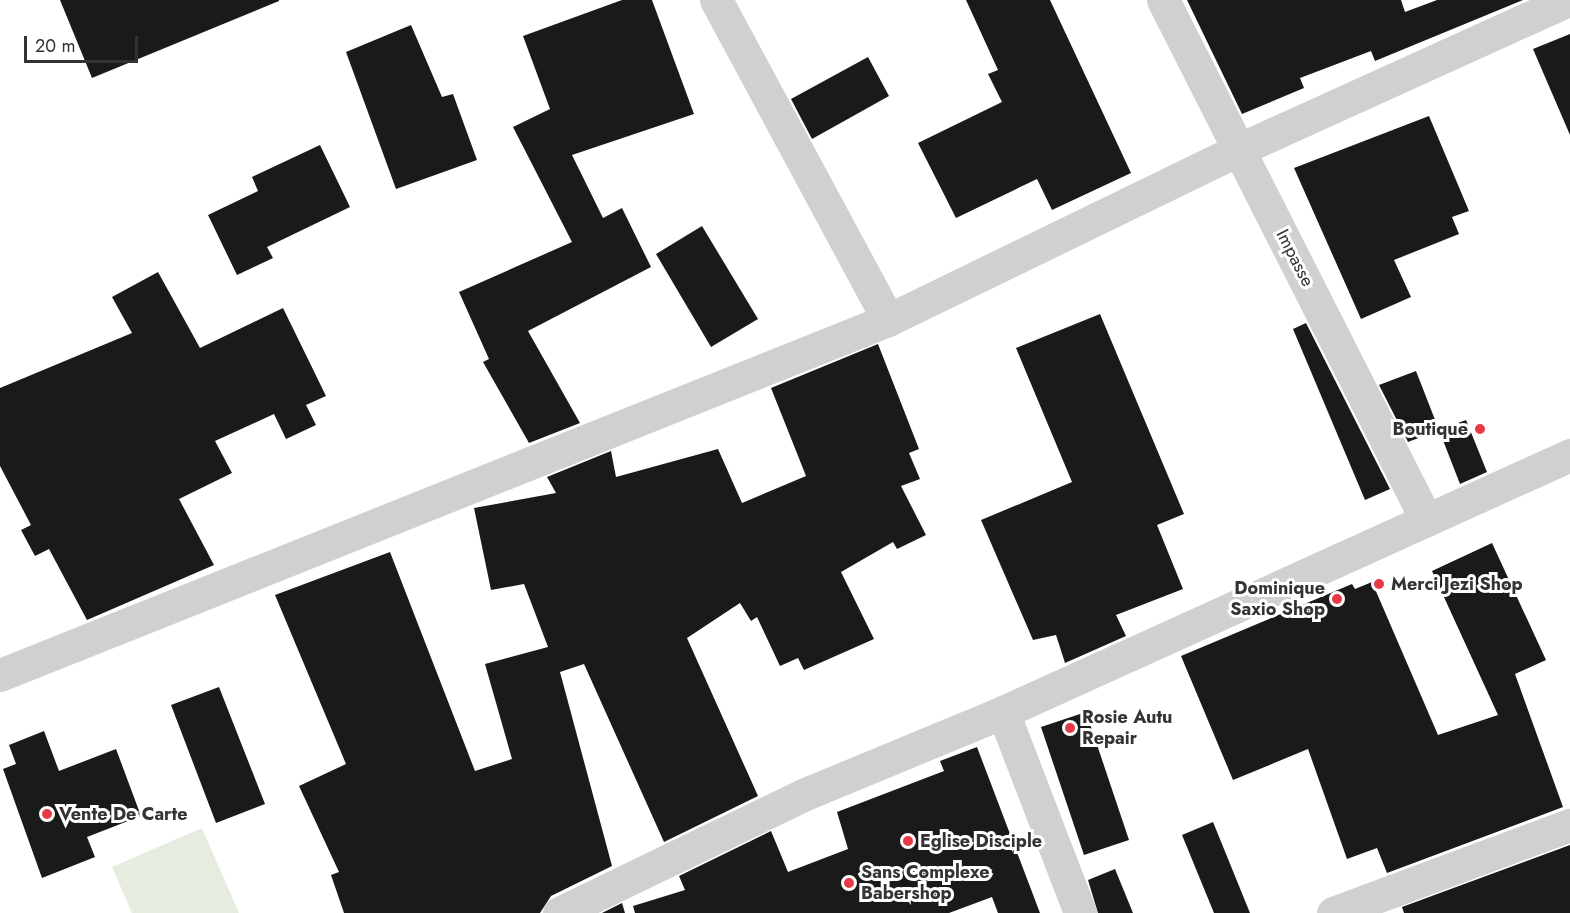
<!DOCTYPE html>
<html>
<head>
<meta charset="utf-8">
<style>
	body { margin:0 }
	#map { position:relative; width:1570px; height:913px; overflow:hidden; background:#fff; font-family:Jost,sans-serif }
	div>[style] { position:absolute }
	.green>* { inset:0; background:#e6ecdf }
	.building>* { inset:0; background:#1a1a1a }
	.street>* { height:33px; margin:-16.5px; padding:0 16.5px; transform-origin:16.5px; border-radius:16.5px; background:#d0d0d0 }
	.dots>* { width:16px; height:16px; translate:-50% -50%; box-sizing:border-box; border:3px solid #fff; border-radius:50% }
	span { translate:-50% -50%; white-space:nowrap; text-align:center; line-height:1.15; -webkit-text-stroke:6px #fff; paint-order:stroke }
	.street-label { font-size:18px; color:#333 }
	.poi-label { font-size:18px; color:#333; font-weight:700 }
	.right { translate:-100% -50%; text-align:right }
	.left { translate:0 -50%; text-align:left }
	.scale { position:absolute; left:24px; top:36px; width:114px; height:27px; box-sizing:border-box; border:3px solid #333; border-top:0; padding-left:8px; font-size:18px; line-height:21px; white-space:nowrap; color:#333; -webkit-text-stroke:4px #fff; paint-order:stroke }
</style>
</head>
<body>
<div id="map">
	<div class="green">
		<div style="clip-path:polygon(202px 828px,239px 913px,132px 913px,112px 867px)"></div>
	</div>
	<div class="building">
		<div style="clip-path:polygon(60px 0,279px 0,279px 1px,92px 78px)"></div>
		<div style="clip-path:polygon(622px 0,652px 0,694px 114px,572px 155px,603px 218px,622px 208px,651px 267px,528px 331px,580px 423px,529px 443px,483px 362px,489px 359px,459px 292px,572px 242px,513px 127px,550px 109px,523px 36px)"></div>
		<div style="clip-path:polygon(966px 0,1050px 0,1131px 173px,1052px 210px,1037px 179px,956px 218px,918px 143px,1002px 102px,988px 74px,998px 70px)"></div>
		<div style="clip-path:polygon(1187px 0,1401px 0,1405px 12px,1437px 0,1523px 0,1375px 61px,1371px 51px,1300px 78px,1304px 88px,1242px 114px)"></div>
		<div style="clip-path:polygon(411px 25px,442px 97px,453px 94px,477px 160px,396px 189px,346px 52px)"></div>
		<div style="clip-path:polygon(1570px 34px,1570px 135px,1533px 49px)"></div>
		<div style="clip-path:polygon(868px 57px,889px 96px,812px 139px,791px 99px)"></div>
		<div style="clip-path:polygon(1429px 116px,1469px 211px,1452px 217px,1459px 234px,1394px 260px,1411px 297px,1361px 319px,1294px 168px)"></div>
		<div style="clip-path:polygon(320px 145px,350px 207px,267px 247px,273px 258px,237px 275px,208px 215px,258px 191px,252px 177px)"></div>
		<div style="clip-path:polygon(702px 226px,758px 319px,711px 347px,656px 254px)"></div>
		<div style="clip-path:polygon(158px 272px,200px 348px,283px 308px,326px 396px,306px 405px,316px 425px,286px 439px,274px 414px,215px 441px,232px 473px,179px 499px,214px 565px,87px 620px,49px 549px,35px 556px,21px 530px,31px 525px,0 466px,0 388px,132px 333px,112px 297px)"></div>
		<div style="clip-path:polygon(1100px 314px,1184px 514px,1157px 525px,1183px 589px,1116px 615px,1126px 636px,1065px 663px,1056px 635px,1033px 640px,981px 520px,1072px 482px,1016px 348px)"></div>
		<div style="clip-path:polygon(1306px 323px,1390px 489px,1365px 500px,1293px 329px)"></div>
		<div style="clip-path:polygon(878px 344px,919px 449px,909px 453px,920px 479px,901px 486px,926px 535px,897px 549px,893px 542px,841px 572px,874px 639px,804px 670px,798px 658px,780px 666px,757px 617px,751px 621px,740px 603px,687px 638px,758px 796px,664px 842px,584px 664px,560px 672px,612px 866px,551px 896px,540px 913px,344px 913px,331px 875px,339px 872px,299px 786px,346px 764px,275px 595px,390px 552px,475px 771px,512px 759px,485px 664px,548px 647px,524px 584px,491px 590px,474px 508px,556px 493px,547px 477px,611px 451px,616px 477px,718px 449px,742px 503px,806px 476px,771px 388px)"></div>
		<div style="clip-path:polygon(1416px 371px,1439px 430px,1408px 442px,1379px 385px)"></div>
		<div style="clip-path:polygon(1466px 420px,1487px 472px,1460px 484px,1439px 430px)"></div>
		<div style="clip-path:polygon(1492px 543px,1546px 660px,1515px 674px,1563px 807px,1387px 873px,1377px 848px,1347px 859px,1308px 749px,1233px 780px,1181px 656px,1352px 584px,1355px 589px,1372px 582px,1438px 735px,1498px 715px,1432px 571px)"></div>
		<div style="clip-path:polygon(219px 687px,265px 804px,216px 823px,171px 705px)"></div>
		<div style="clip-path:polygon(1086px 712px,1129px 840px,1084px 855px,1041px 727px)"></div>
		<div style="clip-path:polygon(44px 731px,59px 771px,116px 749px,141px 816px,87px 837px,95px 857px,42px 878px,3px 769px,16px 764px,9px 745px)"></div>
		<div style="clip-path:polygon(977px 747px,1040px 913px,998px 913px,992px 897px,949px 913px,635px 913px,633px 906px,685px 890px,679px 876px,771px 831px,788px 872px,848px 849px,837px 812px,944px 771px,940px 761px)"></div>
		<div style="clip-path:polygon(1213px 822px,1250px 913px,1214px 913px,1182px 835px)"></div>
		<div style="clip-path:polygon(1570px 845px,1570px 913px,1404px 913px,1402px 907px)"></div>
		<div style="clip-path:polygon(1115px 869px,1133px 913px,1098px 913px,1088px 880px)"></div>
		<div style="clip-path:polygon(622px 903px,625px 913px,602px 913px)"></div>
	</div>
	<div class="street">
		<div style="left:716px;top:0;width:363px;rotate:61.7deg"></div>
		<div style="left:1163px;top:0;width:580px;rotate:63.13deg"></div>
		<div style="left:0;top:675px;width:956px;rotate:-21.79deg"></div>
		<div style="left:888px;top:320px;width:391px;rotate:-25.9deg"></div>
		<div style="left:1240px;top:149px;width:360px;rotate:-24.4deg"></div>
		<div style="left:1003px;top:712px;width:215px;rotate:69deg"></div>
		<div style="left:559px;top:913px;width:271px;rotate:-25.8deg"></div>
		<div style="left:803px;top:795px;width:217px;rotate:-22.5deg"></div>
		<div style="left:1003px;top:712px;width:623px;rotate:-24.38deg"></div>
		<div style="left:1333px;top:913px;width:253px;rotate:-20.4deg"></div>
	</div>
	<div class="dots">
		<div style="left:1480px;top:429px;background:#e63946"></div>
		<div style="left:1379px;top:584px;background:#e63946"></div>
		<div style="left:1337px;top:599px;background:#e63946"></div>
		<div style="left:1070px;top:728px;background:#e63946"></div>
		<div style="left:47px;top:814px;background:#e63946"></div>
		<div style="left:908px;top:841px;background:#e63946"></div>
		<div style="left:849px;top:883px;background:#e63946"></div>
	</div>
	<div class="street-label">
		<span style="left:1295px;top:258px;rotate:63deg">Impasse</span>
	</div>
	<div class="poi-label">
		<span class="right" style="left:1468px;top:429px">Boutique</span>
		<span class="left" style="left:1391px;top:584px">Merci Jezi Shop</span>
		<span class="right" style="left:1325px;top:599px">Dominique<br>Saxio Shop</span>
		<span class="left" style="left:1082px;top:728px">Rosie Autu<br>Repair</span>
		<span class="left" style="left:59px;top:814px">Vente De Carte</span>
		<span class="left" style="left:920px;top:841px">Eglise Disciple</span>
		<span class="left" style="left:861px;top:883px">Sans Complexe<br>Babershop</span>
	</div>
	<div class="scale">20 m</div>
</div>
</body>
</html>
